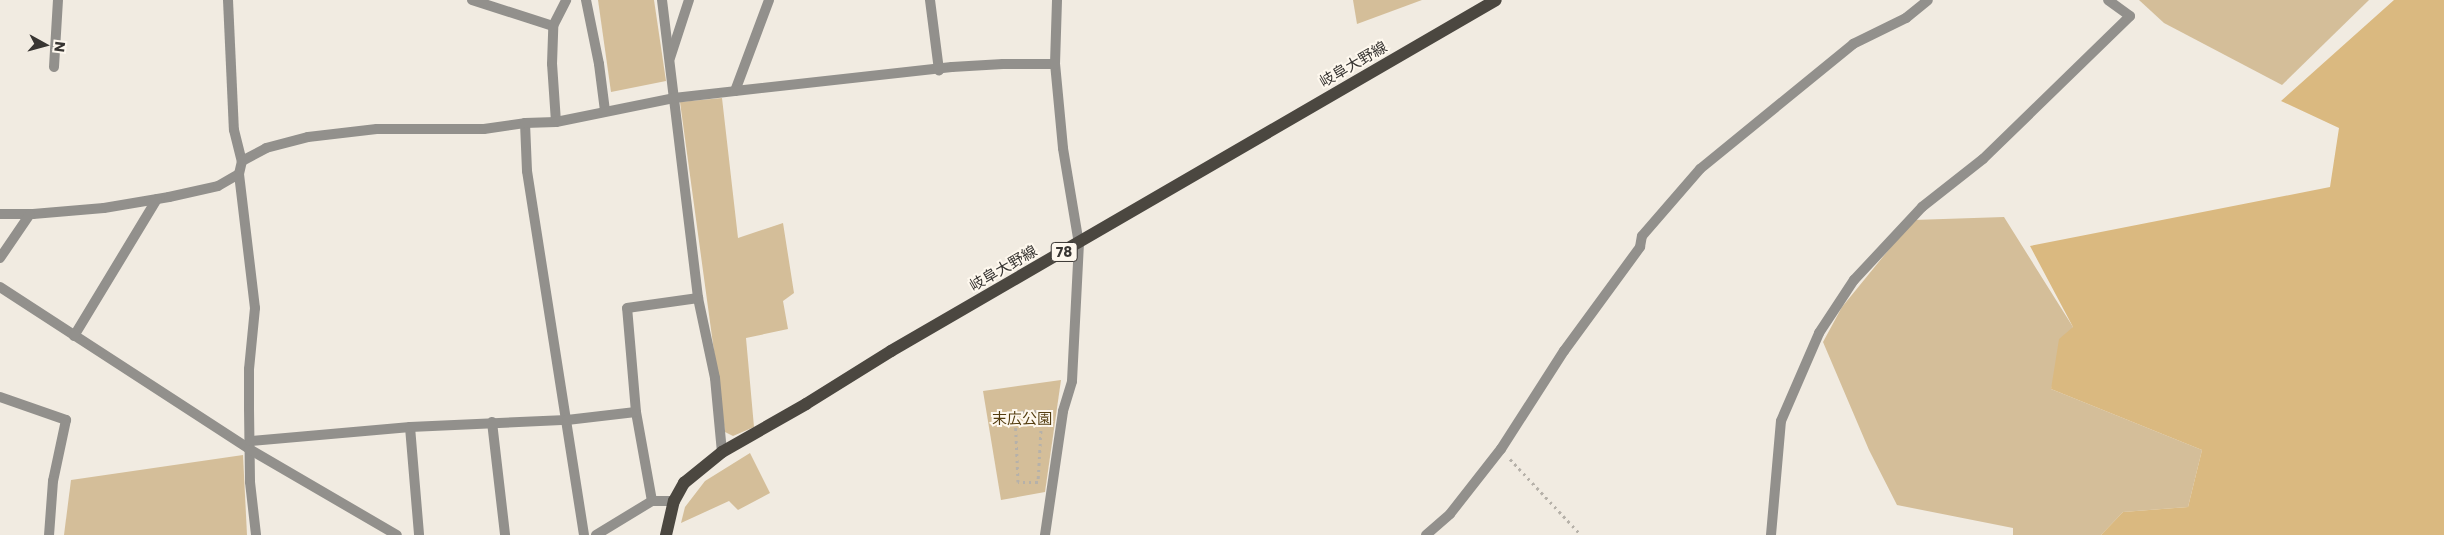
<!DOCTYPE html>
<html>
<head>
<meta charset="utf-8">
<style>
	body { margin:0 }
	#map { position:relative; width:2444px; height:535px; overflow:hidden; background:#f1ebe1; font-family:Poppins,"Noto Sans JP",sans-serif }
	div>[style] { position:absolute }
	.green>* { inset:0; background:#d4be99 }
	.forest>* { inset:0; background:#dab980 }
	.path>* { height:3px; margin-top:-1.5px; transform-origin:0; background:repeating-linear-gradient(90deg,#b6b1a9 0 2.5px,transparent 0 6.5px) }
	.street>* { height:10px; margin:-5px; padding:0 5px; transform-origin:5px; border-radius:5px; background:#92908c }
	.primary>* { height:12px; margin:-6px; padding:0 6px; transform-origin:6px; border-radius:6px; background:#4b4740 }
	span { translate:-50% -50%; white-space:nowrap; text-align:center; line-height:1.15; -webkit-text-stroke:4px #fef8ee; paint-order:stroke }
	.shield-label span { padding:1px 4px; background:#fef8ee; border:1px solid; border-radius:4px; -webkit-text-stroke-width:0 }
	.shield-label { font-size:14px; color:#383532; font-weight:700 }
	.street-label { font-size:15px; color:#383532 }
	.park-label { font-size:15px; color:#553e11 }
	.north { position:absolute; left:20px; top:20px; width:50px; height:50px; -webkit-text-stroke:4px #fef8ee; paint-order:stroke; rotate:97deg; font-size:14px; font-weight:700; line-height:20px; text-align:center; color:#383532 }
	.north::after { content:''; display:block; margin:auto; width:18px; height:22px; background:#383532; clip-path:polygon(50% 0,100% 100%,50% 72%,0 100%) }
</style>
</head>
<body>
<div id="map">
	<div class="green">
		<div style="clip-path:polygon(598px 0,654px 0,666px 81px,611px 92px)"></div>
		<div style="clip-path:polygon(1353px 0,1422px 0,1357px 24px)"></div>
		<div style="clip-path:polygon(2139px 0,2369px 0,2282px 85px,2164px 23px)"></div>
		<div style="clip-path:polygon(722px 98px,738px 238px,783px 223px,794px 293px,783px 301px,788px 329px,746px 338px,754px 427px,733px 436px,725px 432px,680px 102px)"></div>
		<div style="clip-path:polygon(2004px 217px,2073px 327px,2051px 389px,2202px 450px,2188px 507px,2123px 512px,2101px 535px,2013px 535px,2013px 528px,1897px 505px,1869px 450px,1823px 342px,1842px 307px,1913px 220px)"></div>
		<div style="clip-path:polygon(1061px 380px,1045px 492px,1001px 500px,983px 391px)"></div>
		<div style="clip-path:polygon(750px 453px,770px 493px,738px 510px,729px 501px,681px 523px,685px 507px,705px 481px)"></div>
		<div style="clip-path:polygon(243px 455px,247px 535px,64px 535px,71px 480px)"></div>
	</div>
	<div class="forest">
		<div style="clip-path:polygon(2394px 0,2444px 0,2444px 535px,2101px 535px,2123px 512px,2188px 507px,2202px 450px,2051px 389px,2059px 339px,2073px 327px,2030px 246px,2330px 187px,2339px 128px,2281px 101px)"></div>
	</div>
	<div class="path">
		<div style="left:1042px;top:411px;width:71px;rotate:93.2deg"></div>
		<div style="left:1038px;top:482px;width:20px;rotate:180deg"></div>
		<div style="left:1018px;top:482px;width:70px;rotate:-92.5deg"></div>
		<div style="left:1015px;top:412px;width:35px;rotate:-2deg"></div>
		<div style="left:1510px;top:459px;width:104px;rotate:46.9deg"></div>
	</div>
	<div class="street">
		<div style="left:228px;top:0;width:130px;rotate:87.4deg"></div>
		<div style="left:234px;top:130px;width:32px;rotate:76deg"></div>
		<div style="left:242px;top:161px;width:13px;rotate:103deg"></div>
		<div style="left:239px;top:174px;width:135px;rotate:83.2deg"></div>
		<div style="left:255px;top:308px;width:61px;rotate:95.6deg"></div>
		<div style="left:249px;top:369px;width:40px;rotate:90deg"></div>
		<div style="left:249px;top:409px;width:73px;rotate:89.2deg"></div>
		<div style="left:250px;top:482px;width:53px;rotate:83.5deg"></div>
		<div style="left:472px;top:0;width:85px;rotate:17.8deg"></div>
		<div style="left:586px;top:0;width:65px;rotate:78.5deg"></div>
		<div style="left:599px;top:64px;width:47px;rotate:82.7deg"></div>
		<div style="left:662px;top:0;width:300px;rotate:83.1deg"></div>
		<div style="left:698px;top:298px;width:82px;rotate:78deg"></div>
		<div style="left:715px;top:378px;width:74px;rotate:84.6deg"></div>
		<div style="left:930px;top:0;width:71px;rotate:82.7deg"></div>
		<div style="left:670px;top:58px;width:61px;rotate:-71.9deg"></div>
		<div style="left:54px;top:67px;width:67px;rotate:-86.6deg"></div>
		<div style="left:735px;top:91px;width:97px;rotate:-69.5deg"></div>
		<div style="left:556px;top:122px;width:58px;rotate:-93.9deg"></div>
		<div style="left:552px;top:64px;width:38px;rotate:-88deg"></div>
		<div style="left:553px;top:26px;width:29px;rotate:-63deg"></div>
		<div style="left:525px;top:123px;width:48px;rotate:87.6deg"></div>
		<div style="left:527px;top:171px;width:368px;rotate:81.1deg"></div>
		<div style="left:242px;top:161px;width:27px;rotate:-28deg"></div>
		<div style="left:266px;top:148px;width:43px;rotate:-14.7deg"></div>
		<div style="left:308px;top:137px;width:69px;rotate:-6.6deg"></div>
		<div style="left:377px;top:129px;width:107px"></div>
		<div style="left:484px;top:129px;width:41px;rotate:-8.3deg"></div>
		<div style="left:525px;top:123px;width:31px;rotate:-2deg"></div>
		<div style="left:556px;top:122px;width:120px;rotate:-11.5deg"></div>
		<div style="left:674px;top:98px;width:61px;rotate:-6.5deg"></div>
		<div style="left:735px;top:91px;width:218px;rotate:-6.3deg"></div>
		<div style="left:952px;top:67px;width:51px;rotate:-3.4deg"></div>
		<div style="left:1003px;top:64px;width:52px"></div>
		<div style="left:0;top:214px;width:33px"></div>
		<div style="left:33px;top:214px;width:71px;rotate:-4.8deg"></div>
		<div style="left:104px;top:208px;width:66px;rotate:-9.6deg"></div>
		<div style="left:169px;top:197px;width:50px;rotate:-12.7deg"></div>
		<div style="left:218px;top:186px;width:24px;rotate:-30deg"></div>
		<div style="left:0;top:258px;width:53px;rotate:-55.7deg"></div>
		<div style="left:0;top:287px;width:297px;rotate:33deg"></div>
		<div style="left:249px;top:449px;width:171px;rotate:30.2deg"></div>
		<div style="left:74px;top:336px;width:160px;rotate:-58.8deg"></div>
		<div style="left:0;top:397px;width:70px;rotate:19.2deg"></div>
		<div style="left:66px;top:420px;width:62px;rotate:102deg"></div>
		<div style="left:53px;top:481px;width:54px;rotate:94.2deg"></div>
		<div style="left:492px;top:422px;width:114px;rotate:83.4deg"></div>
		<div style="left:410px;top:427px;width:108px;rotate:85.2deg"></div>
		<div style="left:250px;top:441px;width:161px;rotate:-5deg"></div>
		<div style="left:410px;top:427px;width:157px;rotate:-2.6deg"></div>
		<div style="left:567px;top:420px;width:69px;rotate:-6.6deg"></div>
		<div style="left:652px;top:501px;width:90px;rotate:-100.2deg"></div>
		<div style="left:636px;top:412px;width:104px;rotate:-94.9deg"></div>
		<div style="left:627px;top:308px;width:72px;rotate:-8deg"></div>
		<div style="left:596px;top:535px;width:66px;rotate:-31.3deg"></div>
		<div style="left:652px;top:501px;width:22px"></div>
		<div style="left:1045px;top:535px;width:125px;rotate:-81.7deg"></div>
		<div style="left:1063px;top:411px;width:31px;rotate:-73deg"></div>
		<div style="left:1072px;top:381px;width:137px;rotate:-87.1deg"></div>
		<div style="left:1079px;top:244px;width:97px;rotate:-99.5deg"></div>
		<div style="left:1063px;top:148px;width:84px;rotate:-95.4deg"></div>
		<div style="left:1055px;top:64px;width:64px;rotate:-88.2deg"></div>
		<div style="left:1426px;top:535px;width:32px;rotate:-41deg"></div>
		<div style="left:1450px;top:514px;width:83px;rotate:-51.9deg"></div>
		<div style="left:1501px;top:449px;width:117px;rotate:-57.3deg"></div>
		<div style="left:1564px;top:351px;width:129px;rotate:-53.8deg"></div>
		<div style="left:1640px;top:247px;width:11px;rotate:-80deg"></div>
		<div style="left:1642px;top:236px;width:89px;rotate:-49.1deg"></div>
		<div style="left:1700px;top:169px;width:198px;rotate:-39.2deg"></div>
		<div style="left:1853px;top:44px;width:59px;rotate:-26.1deg"></div>
		<div style="left:1906px;top:18px;width:28px;rotate:-39deg"></div>
		<div style="left:1771px;top:535px;width:114px;rotate:-85deg"></div>
		<div style="left:1781px;top:421px;width:96px;rotate:-66.6deg"></div>
		<div style="left:1819px;top:333px;width:64px;rotate:-56.6deg"></div>
		<div style="left:1854px;top:280px;width:100px;rotate:-47deg"></div>
		<div style="left:1922px;top:207px;width:78px;rotate:-38.2deg"></div>
		<div style="left:1983px;top:159px;width:205px;rotate:-44.2deg"></div>
		<div style="left:2130px;top:16px;width:27px;rotate:-144deg"></div>
	</div>
	<div class="primary">
		<div style="left:666px;top:535px;width:35px;rotate:-77deg"></div>
		<div style="left:674px;top:501px;width:21px;rotate:-61deg"></div>
		<div style="left:684px;top:483px;width:49px;rotate:-39.2deg"></div>
		<div style="left:722px;top:452px;width:97px;rotate:-29.7deg"></div>
		<div style="left:806px;top:404px;width:100px;rotate:-31.9deg"></div>
		<div style="left:891px;top:351px;width:699px;rotate:-30.12deg"></div>
	</div>
	<div class="shield-label">
		<span style="left:1064px;top:252px">78</span>
	</div>
	<div class="street-label">
		<span style="left:1353px;top:64px;rotate:-30deg">岐阜大野線</span>
		<span style="left:1003px;top:268px;rotate:-30deg">岐阜大野線</span>
	</div>
	<div class="park-label">
		<span style="left:1022px;top:419px">末広公園</span>
	</div>
	<div class="north">N</div>
</div>
</body>
</html>
